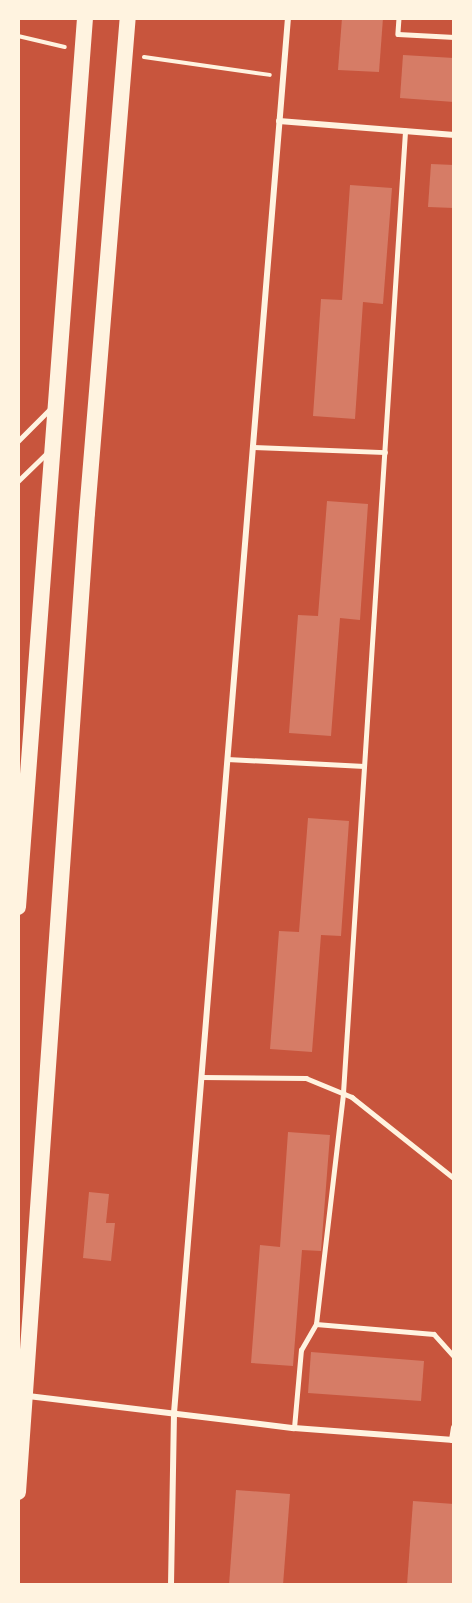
<!DOCTYPE html>
<html>
<head>
<meta charset="utf-8">
<style>
	body { margin:0 }
	#map { position:relative; width:472px; height:1603px; overflow:hidden; background:#c8553d; font-family:Literata,serif }
	div>[style] { position:absolute }
	.building>* { inset:0; background:#d67c66 }
	.path>* { height:4px; margin:-2px; padding:0 2px; transform-origin:2px; border-radius:2px; background:#fff3e0 }
	.service>* { height:4.5px; margin:-2.25px; padding:0 2.25px; transform-origin:2.25px; border-radius:2.25px; background:#fff3e0 }
	.minor>* { height:6px; margin:-3px; padding:0 3px; transform-origin:3px; border-radius:3px; background:#fff3e0 }
	.trunk>* { height:16px; margin:-8px; padding:0 8px; transform-origin:8px; border-radius:8px; background:#fff3e0 }
	span { translate:-50% -50%; white-space:nowrap; text-align:center; line-height:1.15; -webkit-text-stroke:4.5px #fff3e0; paint-order:stroke }
	.frame { position:absolute; inset:0; border:20px solid #fff3e0; pointer-events:none }
</style>
</head>
<body>
<div id="map">
	<div class="building">
		<div style="clip-path:polygon(342px 18px,383px 18px,379px 72px,338px 70px)"></div>
		<div style="clip-path:polygon(403px 55px,454px 58px,454px 102px,400px 98px)"></div>
		<div style="clip-path:polygon(431px 164px,454px 165px,454px 208px,428px 207px)"></div>
		<div style="clip-path:polygon(350px 185px,392px 188px,383px 304px,363px 302px,355px 419px,313px 416px,321px 299px,342px 300px)"></div>
		<div style="clip-path:polygon(327px 501px,368px 504px,360px 620px,340px 618px,331px 736px,289px 733px,298px 615px,318px 616px)"></div>
		<div style="clip-path:polygon(308px 818px,349px 821px,341px 936px,321px 935px,312px 1052px,270px 1049px,279px 931px,299px 932px)"></div>
		<div style="clip-path:polygon(288px 1132px,330px 1135px,321px 1251px,302px 1250px,293px 1366px,251px 1363px,260px 1245px,280px 1247px)"></div>
		<div style="clip-path:polygon(89px 1192px,109px 1194px,106px 1223px,115px 1223px,111px 1261px,83px 1258px)"></div>
		<div style="clip-path:polygon(311px 1352px,424px 1361px,421px 1401px,308px 1393px)"></div>
		<div style="clip-path:polygon(236px 1490px,290px 1494px,283px 1585px,229px 1585px)"></div>
		<div style="clip-path:polygon(413px 1501px,454px 1504px,454px 1585px,407px 1585px)"></div>
	</div>
	<div class="path">
		<div style="left:18px;top:36px;width:48px;rotate:13.2deg"></div>
		<div style="left:144px;top:57px;width:127px;rotate:8.1deg"></div>
	</div>
	<div class="service">
		<div style="left:399px;top:18px;width:16px;rotate:94deg"></div>
		<div style="left:398px;top:34px;width:56px;rotate:3.1deg"></div>
		<div style="left:18px;top:441px;width:45px;rotate:-45deg"></div>
		<div style="left:252px;top:447px;width:133px;rotate:2.2deg"></div>
		<div style="left:18px;top:481px;width:40px;rotate:-44deg"></div>
		<div style="left:227px;top:759px;width:137px;rotate:2.9deg"></div>
		<div style="left:201px;top:1077px;width:105px;rotate:0.5deg"></div>
		<div style="left:306px;top:1078px;width:50px;rotate:22.4deg"></div>
		<div style="left:352px;top:1097px;width:130px;rotate:38.5deg"></div>
		<div style="left:316px;top:1324px;width:118px;rotate:4.8deg"></div>
		<div style="left:434px;top:1334px;width:30px;rotate:48deg"></div>
		<div style="left:294px;top:1428px;width:78px;rotate:-84.9deg"></div>
		<div style="left:301px;top:1350px;width:30px;rotate:-60deg"></div>
		<div style="left:316px;top:1324px;width:233px;rotate:-83.3deg"></div>
		<div style="left:343px;top:1093px;width:964px;rotate:-86.31deg"></div>
	</div>
	<div class="minor">
		<div style="left:279px;top:121px;width:176px;rotate:4.6deg"></div>
		<div style="left:28px;top:1396px;width:268px;rotate:6.9deg"></div>
		<div style="left:294px;top:1428px;width:160px;rotate:4.3deg"></div>
		<div style="left:452px;top:1440px;width:13px;rotate:-81deg"></div>
		<div style="left:171px;top:1585px;width:172px;rotate:-89deg"></div>
		<div style="left:174px;top:1413px;width:1400px;rotate:-85.33deg"></div>
	</div>
	<div class="trunk">
		<div style="left:18px;top:907px;width:892px;rotate:-85.69deg"></div>
		<div style="left:18px;top:1492px;width:981px;rotate:-85.97deg"></div>
		<div style="left:87px;top:513px;width:497px;rotate:-85.3deg"></div>
	</div>
	<div class="frame"></div>
</div>
</body>
</html>
